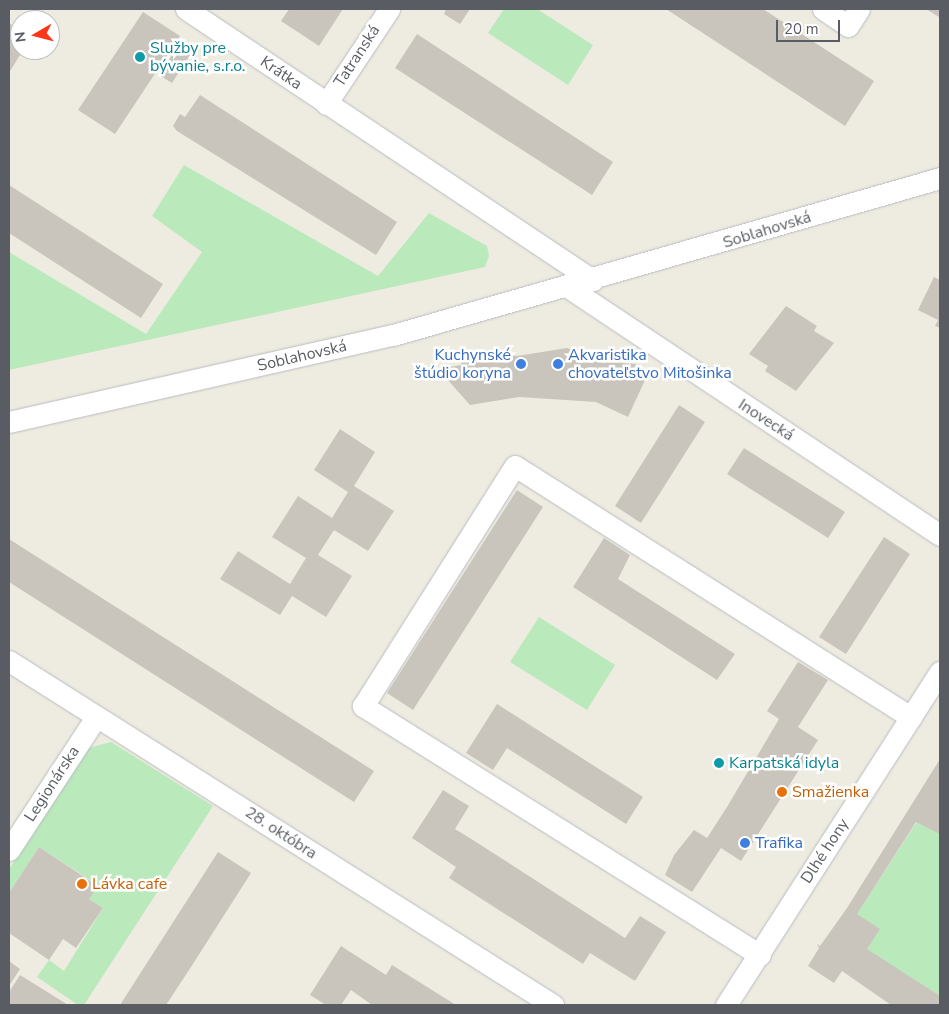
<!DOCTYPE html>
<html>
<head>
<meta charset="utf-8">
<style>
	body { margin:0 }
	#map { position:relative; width:949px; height:1014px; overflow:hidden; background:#eeece0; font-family:"Nunito Sans",sans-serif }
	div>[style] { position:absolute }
	.green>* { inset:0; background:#bae9bc }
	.building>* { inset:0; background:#c9c5bd }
	.roads { filter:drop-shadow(0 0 1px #b9bbc1) drop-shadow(0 0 1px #b9bbc1) }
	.minor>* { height:21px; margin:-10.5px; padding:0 10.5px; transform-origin:10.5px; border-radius:10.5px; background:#fff }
	.dots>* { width:14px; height:14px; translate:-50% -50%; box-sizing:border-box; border:2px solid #fff; border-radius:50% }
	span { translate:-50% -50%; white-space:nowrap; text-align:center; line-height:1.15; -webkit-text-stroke:5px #fff; paint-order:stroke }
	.culture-label { font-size:16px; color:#0d838f }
	.left { translate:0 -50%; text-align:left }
	.street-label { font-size:16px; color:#595d63 }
	.shop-label { font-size:16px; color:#366cbe }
	.right { translate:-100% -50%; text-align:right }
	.food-label { font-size:16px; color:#c56008 }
	.frame { position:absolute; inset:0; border:10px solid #595d63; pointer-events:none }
	.north { position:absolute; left:10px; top:10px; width:50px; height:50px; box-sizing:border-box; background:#fff; border:1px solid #bdbec1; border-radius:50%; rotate:262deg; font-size:14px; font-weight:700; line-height:20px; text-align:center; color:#595d63 }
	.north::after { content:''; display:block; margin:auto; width:18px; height:22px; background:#fc3719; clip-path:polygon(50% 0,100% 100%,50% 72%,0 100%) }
	.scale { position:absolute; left:776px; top:20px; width:64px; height:22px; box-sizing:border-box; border:2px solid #595d63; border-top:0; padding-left:6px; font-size:15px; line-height:18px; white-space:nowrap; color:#595d63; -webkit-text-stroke:4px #fff; paint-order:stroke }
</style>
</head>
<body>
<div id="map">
	<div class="green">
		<div style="clip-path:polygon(504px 9px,537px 9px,593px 45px,568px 85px,488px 33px)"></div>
		<div style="clip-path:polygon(184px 165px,378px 276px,429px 213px,487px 246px,489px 256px,485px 267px,9px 370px,9px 252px,146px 334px,202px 252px,152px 216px)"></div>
		<div style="clip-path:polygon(539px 617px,615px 665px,587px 710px,510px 662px)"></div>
		<div style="clip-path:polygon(111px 742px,213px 806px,84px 1005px,78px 1005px,37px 977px,49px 960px,64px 971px,103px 908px,89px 899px,98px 885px,39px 847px,9px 893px,9px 869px,88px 748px)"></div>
		<div style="clip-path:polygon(940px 786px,940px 1001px,840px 940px)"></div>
	</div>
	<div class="building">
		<div style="clip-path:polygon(289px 9px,343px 9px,319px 46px,281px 21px)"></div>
		<div style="clip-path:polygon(446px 9px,470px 9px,460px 24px,444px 14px)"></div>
		<div style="clip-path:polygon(666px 9px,763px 9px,874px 81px,845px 126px)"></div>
		<div style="clip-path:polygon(926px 9px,940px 9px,940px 15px,939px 17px)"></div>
		<div style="clip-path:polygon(143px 12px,180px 36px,115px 134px,78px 110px)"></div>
		<div style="clip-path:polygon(9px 23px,20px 30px,23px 50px,9px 73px)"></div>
		<div style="clip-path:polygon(417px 34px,613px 162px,592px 195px,395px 68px)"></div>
		<div style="clip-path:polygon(177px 46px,190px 55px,172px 83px,159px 75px)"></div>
		<div style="clip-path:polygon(200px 95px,397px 222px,376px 255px,177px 131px,173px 126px,180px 114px,185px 117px)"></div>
		<div style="clip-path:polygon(9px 185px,163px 284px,141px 318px,9px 233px)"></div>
		<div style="clip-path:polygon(934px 277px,940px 280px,940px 328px,935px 326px,938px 320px,918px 310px)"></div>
		<div style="clip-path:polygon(786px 306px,817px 326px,814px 331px,834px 343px,796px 391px,765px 371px,768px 366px,749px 354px)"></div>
		<div style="clip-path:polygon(567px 348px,606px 362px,636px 364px,636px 375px,645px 380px,628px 417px,596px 402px,519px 397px,470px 405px,438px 369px,461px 365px,462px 352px,517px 356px)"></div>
		<div style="clip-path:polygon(679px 405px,705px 422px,641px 523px,615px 506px)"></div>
		<div style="clip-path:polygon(340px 429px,375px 452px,354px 486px,394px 511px,368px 551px,334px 530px,318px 555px,352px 576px,326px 617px,292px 596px,280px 615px,220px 579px,238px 551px,290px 584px,306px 558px,272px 537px,298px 496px,332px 518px,348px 492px,314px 470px)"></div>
		<div style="clip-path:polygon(744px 448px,845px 512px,828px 538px,727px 474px)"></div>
		<div style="clip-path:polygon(517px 490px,543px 507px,413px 710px,387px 693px)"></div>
		<div style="clip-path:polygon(884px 537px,910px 554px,846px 654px,819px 637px)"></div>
		<div style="clip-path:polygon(604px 538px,630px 555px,618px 579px,735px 654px,717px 680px,573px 587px)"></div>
		<div style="clip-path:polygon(9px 539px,374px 771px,354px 802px,9px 582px)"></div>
		<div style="clip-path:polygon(798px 662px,828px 680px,798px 727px,818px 740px,741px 861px,721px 848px,692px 892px,665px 875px,674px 855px,694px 830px,707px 838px,727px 807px,779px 719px,767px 711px)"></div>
		<div style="clip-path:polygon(497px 704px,643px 797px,626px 824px,507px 748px,493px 770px,466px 753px)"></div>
		<div style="clip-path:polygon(940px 759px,940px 834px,916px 822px,857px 914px,880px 929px,867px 949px,940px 996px,940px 1005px,891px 1005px,842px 971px,834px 983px,808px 966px,819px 948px,817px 944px,820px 946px,847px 908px)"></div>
		<div style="clip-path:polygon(443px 790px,469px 806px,455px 829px,473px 840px,625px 938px,640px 916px,666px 932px,635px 981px,590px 953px,583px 964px,449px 878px,456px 867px,412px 838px)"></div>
		<div style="clip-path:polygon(39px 847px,98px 886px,89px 899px,103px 908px,76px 948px,63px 939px,49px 960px,9px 933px,9px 893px)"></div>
		<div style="clip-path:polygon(218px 852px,251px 873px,191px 967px,166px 1005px,120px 1005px)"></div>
		<div style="clip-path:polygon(341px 946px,386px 975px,392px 965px,456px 1005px,372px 1005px,351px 990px,341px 1005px,326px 1005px,310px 995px)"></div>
		<div style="clip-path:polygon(9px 961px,20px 969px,9px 986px)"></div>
		<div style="clip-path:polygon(20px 975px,49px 993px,68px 1005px,9px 1005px,9px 992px)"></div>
	</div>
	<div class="roads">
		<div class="minor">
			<div style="left:186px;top:9px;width:489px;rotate:33.7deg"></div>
			<div style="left:823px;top:9px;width:30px;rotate:34deg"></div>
			<div style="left:848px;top:26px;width:20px;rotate:-57deg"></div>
			<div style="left:326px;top:104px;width:114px;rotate:-56.4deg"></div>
			<div style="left:568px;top:287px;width:447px;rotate:33.7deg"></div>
			<div style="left:9px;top:422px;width:394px;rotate:-12.8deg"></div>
			<div style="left:393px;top:335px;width:569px;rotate:-16.01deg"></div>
			<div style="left:9px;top:661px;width:644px;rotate:32.31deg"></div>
			<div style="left:9px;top:850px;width:159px;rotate:-56.8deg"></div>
			<div style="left:760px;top:955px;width:469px;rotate:-147.9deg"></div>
			<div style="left:363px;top:706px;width:284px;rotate:-57.7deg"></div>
			<div style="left:515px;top:466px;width:469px;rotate:32.4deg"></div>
			<div style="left:726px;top:1005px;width:396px;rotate:-57.3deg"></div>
		</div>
	</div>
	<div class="dots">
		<div style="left:140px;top:57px;background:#0f9aa8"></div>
		<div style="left:521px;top:364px;background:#3f7fe0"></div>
		<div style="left:558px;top:364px;background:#3f7fe0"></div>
		<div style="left:719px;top:763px;background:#0f9aa8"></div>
		<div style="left:782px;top:792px;background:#e8710a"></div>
		<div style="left:745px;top:843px;background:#3f7fe0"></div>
		<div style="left:82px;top:884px;background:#e8710a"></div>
	</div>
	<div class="culture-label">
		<span class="left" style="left:150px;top:57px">Služby pre<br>bývanie, s.r.o.</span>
		<span class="left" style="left:729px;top:763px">Karpatská idyla</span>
	</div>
	<div class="street-label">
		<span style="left:357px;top:56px;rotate:-57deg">Tatranská</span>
		<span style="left:281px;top:73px;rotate:34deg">Krátka</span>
		<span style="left:767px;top:230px;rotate:-17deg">Soblahovská</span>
		<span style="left:302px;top:356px;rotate:-13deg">Soblahovská</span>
		<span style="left:766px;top:420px;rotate:33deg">Inovecká</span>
		<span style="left:52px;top:784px;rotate:-57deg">Legionárska</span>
		<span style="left:281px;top:833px;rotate:33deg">28. októbra</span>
		<span style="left:825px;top:851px;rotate:-57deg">Dlhé hony</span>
	</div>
	<div class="shop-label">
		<span class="right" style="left:511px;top:364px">Kuchynské<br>štúdio koryna</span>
		<span class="left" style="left:568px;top:364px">Akvaristika<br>chovateľstvo Mitošinka</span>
		<span class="left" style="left:755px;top:843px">Trafika</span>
	</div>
	<div class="food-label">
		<span class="left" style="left:792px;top:792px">Smažienka</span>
		<span class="left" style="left:92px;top:884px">Lávka cafe</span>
	</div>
	<div class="frame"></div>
	<div class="north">N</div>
	<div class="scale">20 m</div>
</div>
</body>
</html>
